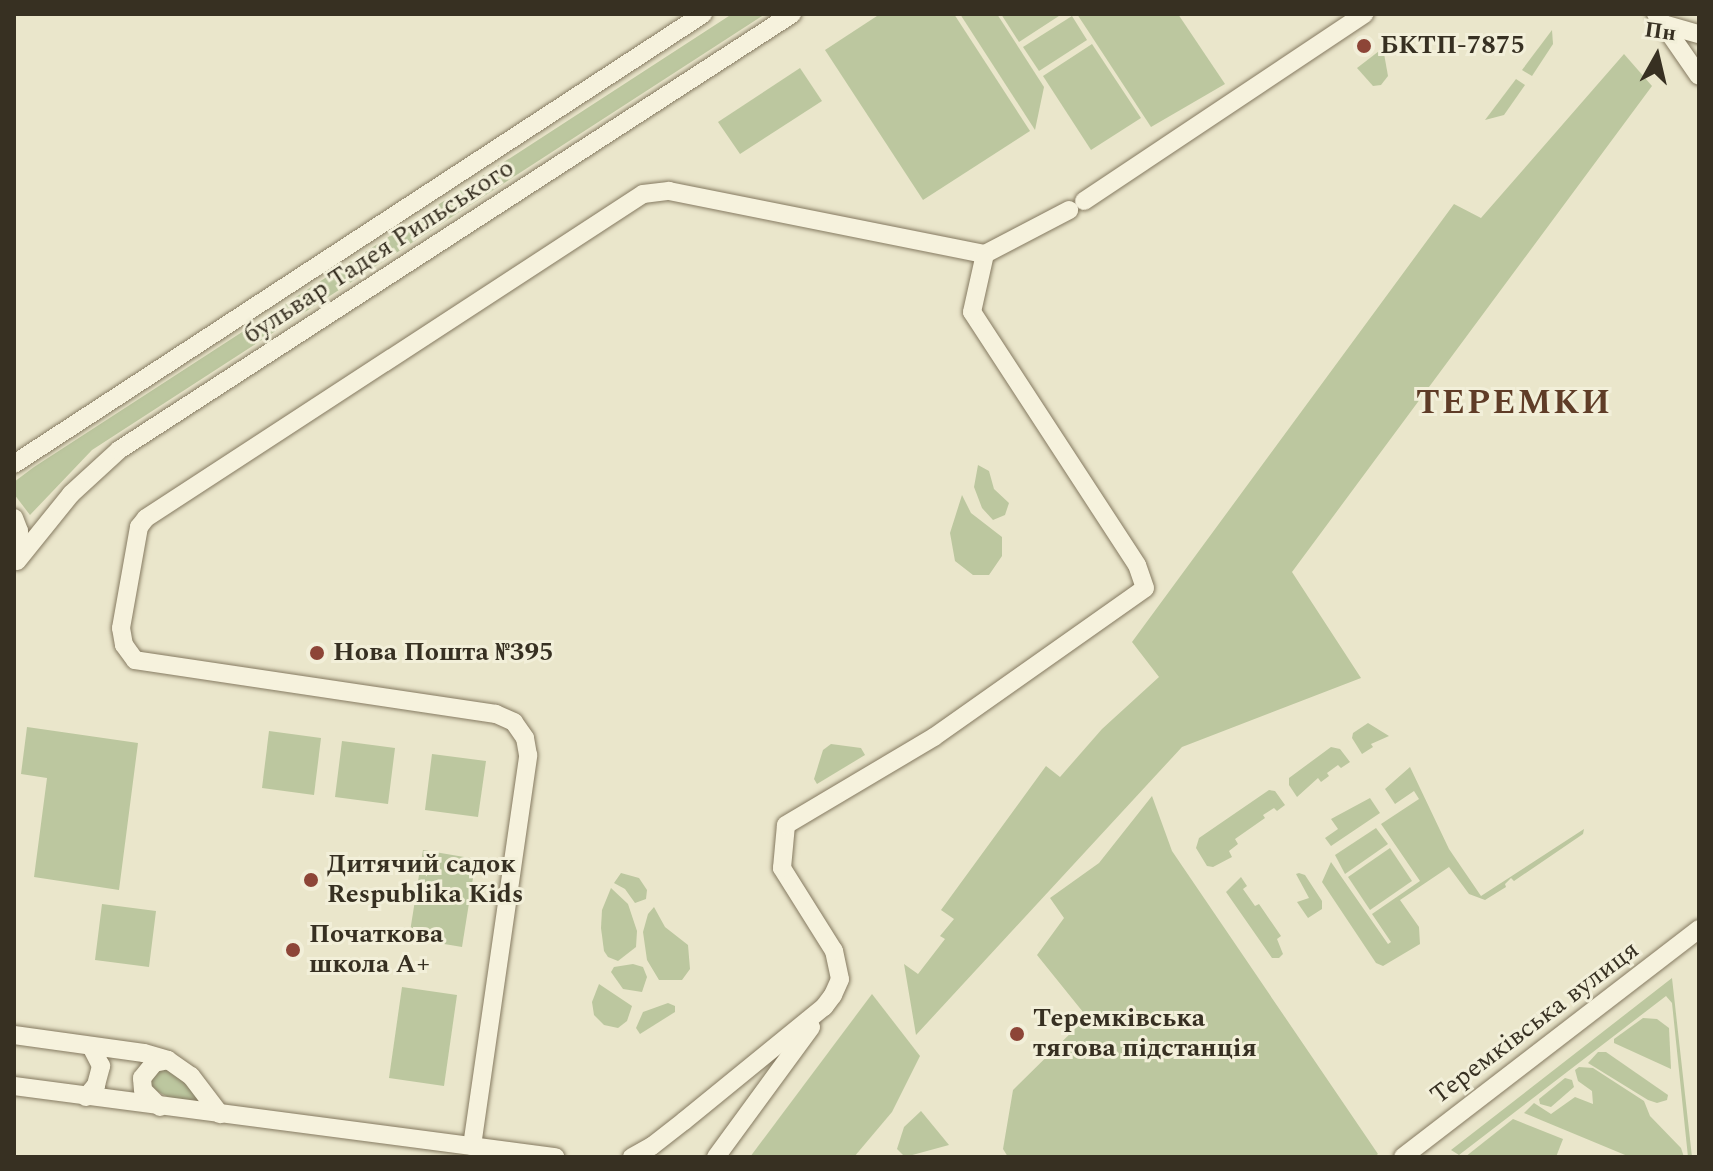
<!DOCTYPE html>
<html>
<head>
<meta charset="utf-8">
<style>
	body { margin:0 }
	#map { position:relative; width:1713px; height:1171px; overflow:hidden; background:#eae6cb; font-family:Spectral,serif }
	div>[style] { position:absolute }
	.green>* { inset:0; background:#bcc79f }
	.roads { filter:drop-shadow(0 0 2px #857a61) drop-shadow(0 0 2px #857a61) }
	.street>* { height:18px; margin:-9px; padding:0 9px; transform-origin:9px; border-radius:9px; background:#f6f2dd }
	.dots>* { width:22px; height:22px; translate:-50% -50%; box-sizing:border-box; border:4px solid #f2efd9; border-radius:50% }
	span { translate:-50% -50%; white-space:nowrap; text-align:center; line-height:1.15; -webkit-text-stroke:6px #f2efd9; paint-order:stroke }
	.poi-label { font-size:26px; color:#373022; font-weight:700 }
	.left { translate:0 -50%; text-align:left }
	.street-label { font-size:26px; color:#373022 }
	.district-label { font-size:34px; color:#5f3c27; font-weight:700; letter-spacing:2px }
	.frame { position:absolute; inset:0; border:16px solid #373022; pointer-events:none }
	.north { position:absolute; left:1617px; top:16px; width:80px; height:80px; -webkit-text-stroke:6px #f2efd9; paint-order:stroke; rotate:8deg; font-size:22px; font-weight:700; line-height:32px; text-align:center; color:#373022 }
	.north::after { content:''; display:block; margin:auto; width:28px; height:36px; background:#373022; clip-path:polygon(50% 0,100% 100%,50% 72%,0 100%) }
</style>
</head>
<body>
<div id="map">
	<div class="green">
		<div style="clip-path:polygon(732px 14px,765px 14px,92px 450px,30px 515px,14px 494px,14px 482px,34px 467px)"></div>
		<div style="clip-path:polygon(880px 14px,954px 14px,1030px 131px,923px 200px,825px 50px)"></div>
		<div style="clip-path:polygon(960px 14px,997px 14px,1044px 87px,1035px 130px)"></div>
		<div style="clip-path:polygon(1001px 14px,1062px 14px,1019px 42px)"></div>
		<div style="clip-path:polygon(1077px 14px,1178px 14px,1225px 84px,1151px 127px)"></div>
		<div style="clip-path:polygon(1072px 16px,1087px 40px,1039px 71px,1023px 47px)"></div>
		<div style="clip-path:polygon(1552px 30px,1553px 44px,1532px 76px,1522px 70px)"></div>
		<div style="clip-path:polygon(1092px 44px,1141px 118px,1091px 150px,1043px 76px)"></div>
		<div style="clip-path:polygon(1383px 48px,1388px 76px,1381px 85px,1373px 86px,1357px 68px)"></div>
		<div style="clip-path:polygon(1624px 54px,1652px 86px,1292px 572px,1361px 678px,1182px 747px,916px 1035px,904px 964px,918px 974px,945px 939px,940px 936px,954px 919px,941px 910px,1046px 766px,1060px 777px,1102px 729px,1159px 677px,1132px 642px,1454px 204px,1481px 218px)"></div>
		<div style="clip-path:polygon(800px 68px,822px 101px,740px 154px,718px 122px)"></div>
		<div style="clip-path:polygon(1516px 79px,1525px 85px,1504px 115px,1485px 120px)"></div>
		<div style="clip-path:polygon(978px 465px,989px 471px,994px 489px,1009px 503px,1005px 515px,993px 520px,982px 508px,974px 487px)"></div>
		<div style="clip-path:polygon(962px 495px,971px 513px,1002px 537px,1002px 556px,989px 575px,973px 575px,955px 561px,950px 533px)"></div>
		<div style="clip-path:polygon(1368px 723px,1389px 736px,1371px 744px,1373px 747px,1362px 754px,1352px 738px,1353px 733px)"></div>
		<div style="clip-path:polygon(27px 727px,138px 743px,119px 890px,34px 877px,47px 778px,21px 774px)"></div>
		<div style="clip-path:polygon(269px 731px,321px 738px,314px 795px,262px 788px)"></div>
		<div style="clip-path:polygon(342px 741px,395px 748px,388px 804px,335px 797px)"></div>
		<div style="clip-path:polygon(831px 744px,861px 748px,865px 755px,817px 784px,814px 779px,823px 750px)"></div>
		<div style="clip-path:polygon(1331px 747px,1340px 749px,1350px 762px,1341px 768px,1338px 765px,1327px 773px,1329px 776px,1321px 782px,1318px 778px,1297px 797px,1289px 785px,1289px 778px)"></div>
		<div style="clip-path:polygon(432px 754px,486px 761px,478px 817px,425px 810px)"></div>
		<div style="clip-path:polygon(1410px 767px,1449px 849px,1481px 896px,1584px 829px,1583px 834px,1514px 881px,1511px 878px,1505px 884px,1506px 887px,1485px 900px,1469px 894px,1449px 867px,1400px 900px,1419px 927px,1420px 944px,1383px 966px,1376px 963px,1322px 882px,1331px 862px,1388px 944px,1391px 942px,1372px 914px,1420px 881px,1381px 824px,1419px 799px,1414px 791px,1395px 804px,1385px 789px)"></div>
		<div style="clip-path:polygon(1269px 790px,1275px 791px,1285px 805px,1277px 811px,1274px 808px,1263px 815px,1265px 818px,1235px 839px,1238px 844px,1229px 851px,1232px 857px,1213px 867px,1207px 866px,1196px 848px,1199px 838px)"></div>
		<div style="clip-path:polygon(1152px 796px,1172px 851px,1378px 1154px,1374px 1157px,1008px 1157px,1003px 1149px,1013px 1090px,1087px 1017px,1037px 955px,1064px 918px,1050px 898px,1099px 863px)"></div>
		<div style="clip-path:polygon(1370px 798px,1380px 813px,1331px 846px,1325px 838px,1338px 829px,1331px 819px)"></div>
		<div style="clip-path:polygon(1376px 828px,1388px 844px,1345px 874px,1335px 855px)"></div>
		<div style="clip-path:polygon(1390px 848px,1412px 881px,1370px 910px,1348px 877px)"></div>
		<div style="clip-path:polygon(423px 850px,476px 859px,462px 947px,409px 938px)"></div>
		<div style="clip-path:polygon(621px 873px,639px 878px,647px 890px,646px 899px,635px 903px,625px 889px,614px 883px)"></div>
		<div style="clip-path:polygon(1299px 873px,1305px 875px,1322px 901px,1322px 909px,1308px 918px,1297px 902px,1309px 898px,1296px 874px)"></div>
		<div style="clip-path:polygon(1241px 877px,1247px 886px,1243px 889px,1255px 906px,1259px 904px,1281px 936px,1277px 939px,1283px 954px,1279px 958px,1272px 958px,1226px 892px)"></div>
		<div style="clip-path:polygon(611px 888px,628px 904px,637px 931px,636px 947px,618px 961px,608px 957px,604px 951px,601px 928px,602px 910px)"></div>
		<div style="clip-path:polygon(102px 904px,156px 911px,149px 967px,95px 960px)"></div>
		<div style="clip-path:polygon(654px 907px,665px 927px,688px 945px,690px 969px,682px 980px,659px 980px,647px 960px,643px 932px,648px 914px)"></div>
		<div style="clip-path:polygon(633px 964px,643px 967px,647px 977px,642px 992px,623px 989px,611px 972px,614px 967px)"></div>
		<div style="clip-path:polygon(1672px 978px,1692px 1157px,1688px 1157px,1672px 1003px,1666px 996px,1459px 1155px,1451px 1150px)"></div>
		<div style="clip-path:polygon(599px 984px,632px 1006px,627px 1021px,618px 1028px,604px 1025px,594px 1015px,592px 1002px)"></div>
		<div style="clip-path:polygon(402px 987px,457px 995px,444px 1086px,389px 1078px)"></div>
		<div style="clip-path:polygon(872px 994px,920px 1056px,892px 1112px,854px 1157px,750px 1157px)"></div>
		<div style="clip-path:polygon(668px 1003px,675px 1006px,675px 1012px,640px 1034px,636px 1028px,643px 1012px)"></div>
		<div style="clip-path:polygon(1643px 1018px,1657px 1019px,1669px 1028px,1671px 1069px,1614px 1043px,1614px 1039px)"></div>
		<div style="clip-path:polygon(1598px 1052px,1606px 1052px,1668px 1095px,1667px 1100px,1657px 1103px,1648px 1100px,1588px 1063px)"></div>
		<div style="clip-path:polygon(1579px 1067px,1593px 1068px,1644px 1101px,1650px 1116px,1681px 1148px,1684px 1157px,1630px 1157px,1524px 1113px,1534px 1103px,1551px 1114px,1575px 1097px,1593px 1104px,1592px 1091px,1578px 1081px,1575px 1070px)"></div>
		<div style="clip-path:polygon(170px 1068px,179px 1072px,203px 1102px,170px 1098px,149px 1087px,151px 1072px)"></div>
		<div style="clip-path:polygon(1565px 1078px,1572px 1080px,1574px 1087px,1551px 1107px,1540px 1104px,1539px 1099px)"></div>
		<div style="clip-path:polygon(921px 1111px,949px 1145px,905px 1157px,897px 1149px,904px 1127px)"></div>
		<div style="clip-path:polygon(1513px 1119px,1563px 1139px,1556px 1157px,1465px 1157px)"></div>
	</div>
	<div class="roads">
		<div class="street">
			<div style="left:1656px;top:14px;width:75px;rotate:55.3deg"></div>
			<div style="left:1663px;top:24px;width:37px;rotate:16deg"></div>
			<div style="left:1084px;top:201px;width:337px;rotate:-33.7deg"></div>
			<div style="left:14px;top:464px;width:823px;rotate:-33.15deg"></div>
			<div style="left:14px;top:518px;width:14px;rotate:69deg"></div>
			<div style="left:19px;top:531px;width:28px;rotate:94deg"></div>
			<div style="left:17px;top:561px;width:86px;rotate:-51.1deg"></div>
			<div style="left:71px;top:494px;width:65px;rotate:-42.5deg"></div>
			<div style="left:119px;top:450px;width:802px;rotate:-32.94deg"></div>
			<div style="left:14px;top:1035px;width:131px;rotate:7.9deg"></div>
			<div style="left:144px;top:1053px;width:25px;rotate:16deg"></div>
			<div style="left:168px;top:1060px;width:28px;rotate:35deg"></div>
			<div style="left:191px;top:1076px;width:48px;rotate:52.7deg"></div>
			<div style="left:14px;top:1086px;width:546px;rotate:7.48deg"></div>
			<div style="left:86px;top:1097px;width:16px;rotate:-50deg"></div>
			<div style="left:96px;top:1085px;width:20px;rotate:-75deg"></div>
			<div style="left:101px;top:1066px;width:22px;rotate:-117deg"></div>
			<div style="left:160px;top:1107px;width:24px;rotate:-135deg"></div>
			<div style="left:143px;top:1090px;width:12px;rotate:-95deg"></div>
			<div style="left:142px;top:1078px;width:19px;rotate:-51deg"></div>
			<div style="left:154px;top:1063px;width:14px;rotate:-12deg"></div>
			<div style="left:472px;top:1146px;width:395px;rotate:-81.8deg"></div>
			<div style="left:528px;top:755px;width:17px;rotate:-100deg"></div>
			<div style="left:525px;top:738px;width:19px;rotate:-125deg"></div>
			<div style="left:514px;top:722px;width:20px;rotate:-156deg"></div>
			<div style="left:496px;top:714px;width:365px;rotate:-171.5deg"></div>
			<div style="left:135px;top:660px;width:19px;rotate:-126deg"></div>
			<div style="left:124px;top:645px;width:17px;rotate:-100deg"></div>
			<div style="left:121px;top:628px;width:103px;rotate:-79.9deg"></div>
			<div style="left:139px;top:527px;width:11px;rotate:-52deg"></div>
			<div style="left:146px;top:518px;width:593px;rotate:-33.1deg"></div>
			<div style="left:643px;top:194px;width:26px;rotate:-7deg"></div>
			<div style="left:669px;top:191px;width:322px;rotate:11.3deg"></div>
			<div style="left:632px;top:1157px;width:23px;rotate:-29deg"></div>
			<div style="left:652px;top:1146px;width:41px;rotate:-38deg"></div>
			<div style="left:684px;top:1121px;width:181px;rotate:-39.2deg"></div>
			<div style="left:824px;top:1007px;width:15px;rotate:-53deg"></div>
			<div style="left:833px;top:995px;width:17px;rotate:-66deg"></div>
			<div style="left:840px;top:979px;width:29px;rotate:-102deg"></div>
			<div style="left:834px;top:951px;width:98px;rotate:-122.1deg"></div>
			<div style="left:782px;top:868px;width:43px;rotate:-84.7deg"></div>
			<div style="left:786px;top:825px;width:172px;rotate:-30.7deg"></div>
			<div style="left:934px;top:737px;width:258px;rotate:-35.2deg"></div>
			<div style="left:1145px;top:588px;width:24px;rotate:-109deg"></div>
			<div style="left:1137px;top:565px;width:302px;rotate:-123.1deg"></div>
			<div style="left:972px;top:312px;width:59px;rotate:-77.4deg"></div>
			<div style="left:985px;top:254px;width:95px;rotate:-27.6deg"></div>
			<div style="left:716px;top:1157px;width:161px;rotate:-53.8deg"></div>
			<div style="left:1403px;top:1157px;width:374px;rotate:-37.6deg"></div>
		</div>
	</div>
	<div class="dots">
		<div style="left:1364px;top:46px;background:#8d4537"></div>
		<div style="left:317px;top:653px;background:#8d4537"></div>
		<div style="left:311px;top:880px;background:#8d4537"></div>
		<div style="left:293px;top:950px;background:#8d4537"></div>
		<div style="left:1017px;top:1034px;background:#8d4537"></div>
	</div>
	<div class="poi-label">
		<span class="left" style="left:1380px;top:46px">БКТП-7875</span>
		<span class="left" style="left:333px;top:653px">Нова Пошта №395</span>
		<span class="left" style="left:327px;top:880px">Дитячий садок<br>Respublika Kids</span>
		<span class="left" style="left:309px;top:950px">Початкова<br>школа А+</span>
		<span class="left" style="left:1033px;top:1034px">Теремківська<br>тягова підстанція</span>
	</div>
	<div class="street-label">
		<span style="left:379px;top:252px;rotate:-33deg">бульвар Тадея Рильського</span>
		<span style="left:1535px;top:1023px;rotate:-37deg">Теремківська вулиця</span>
	</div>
	<div class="district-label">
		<span style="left:1514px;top:404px">ТЕРЕМКИ</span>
	</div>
	<div class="frame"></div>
	<div class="north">Пн</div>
</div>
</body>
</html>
